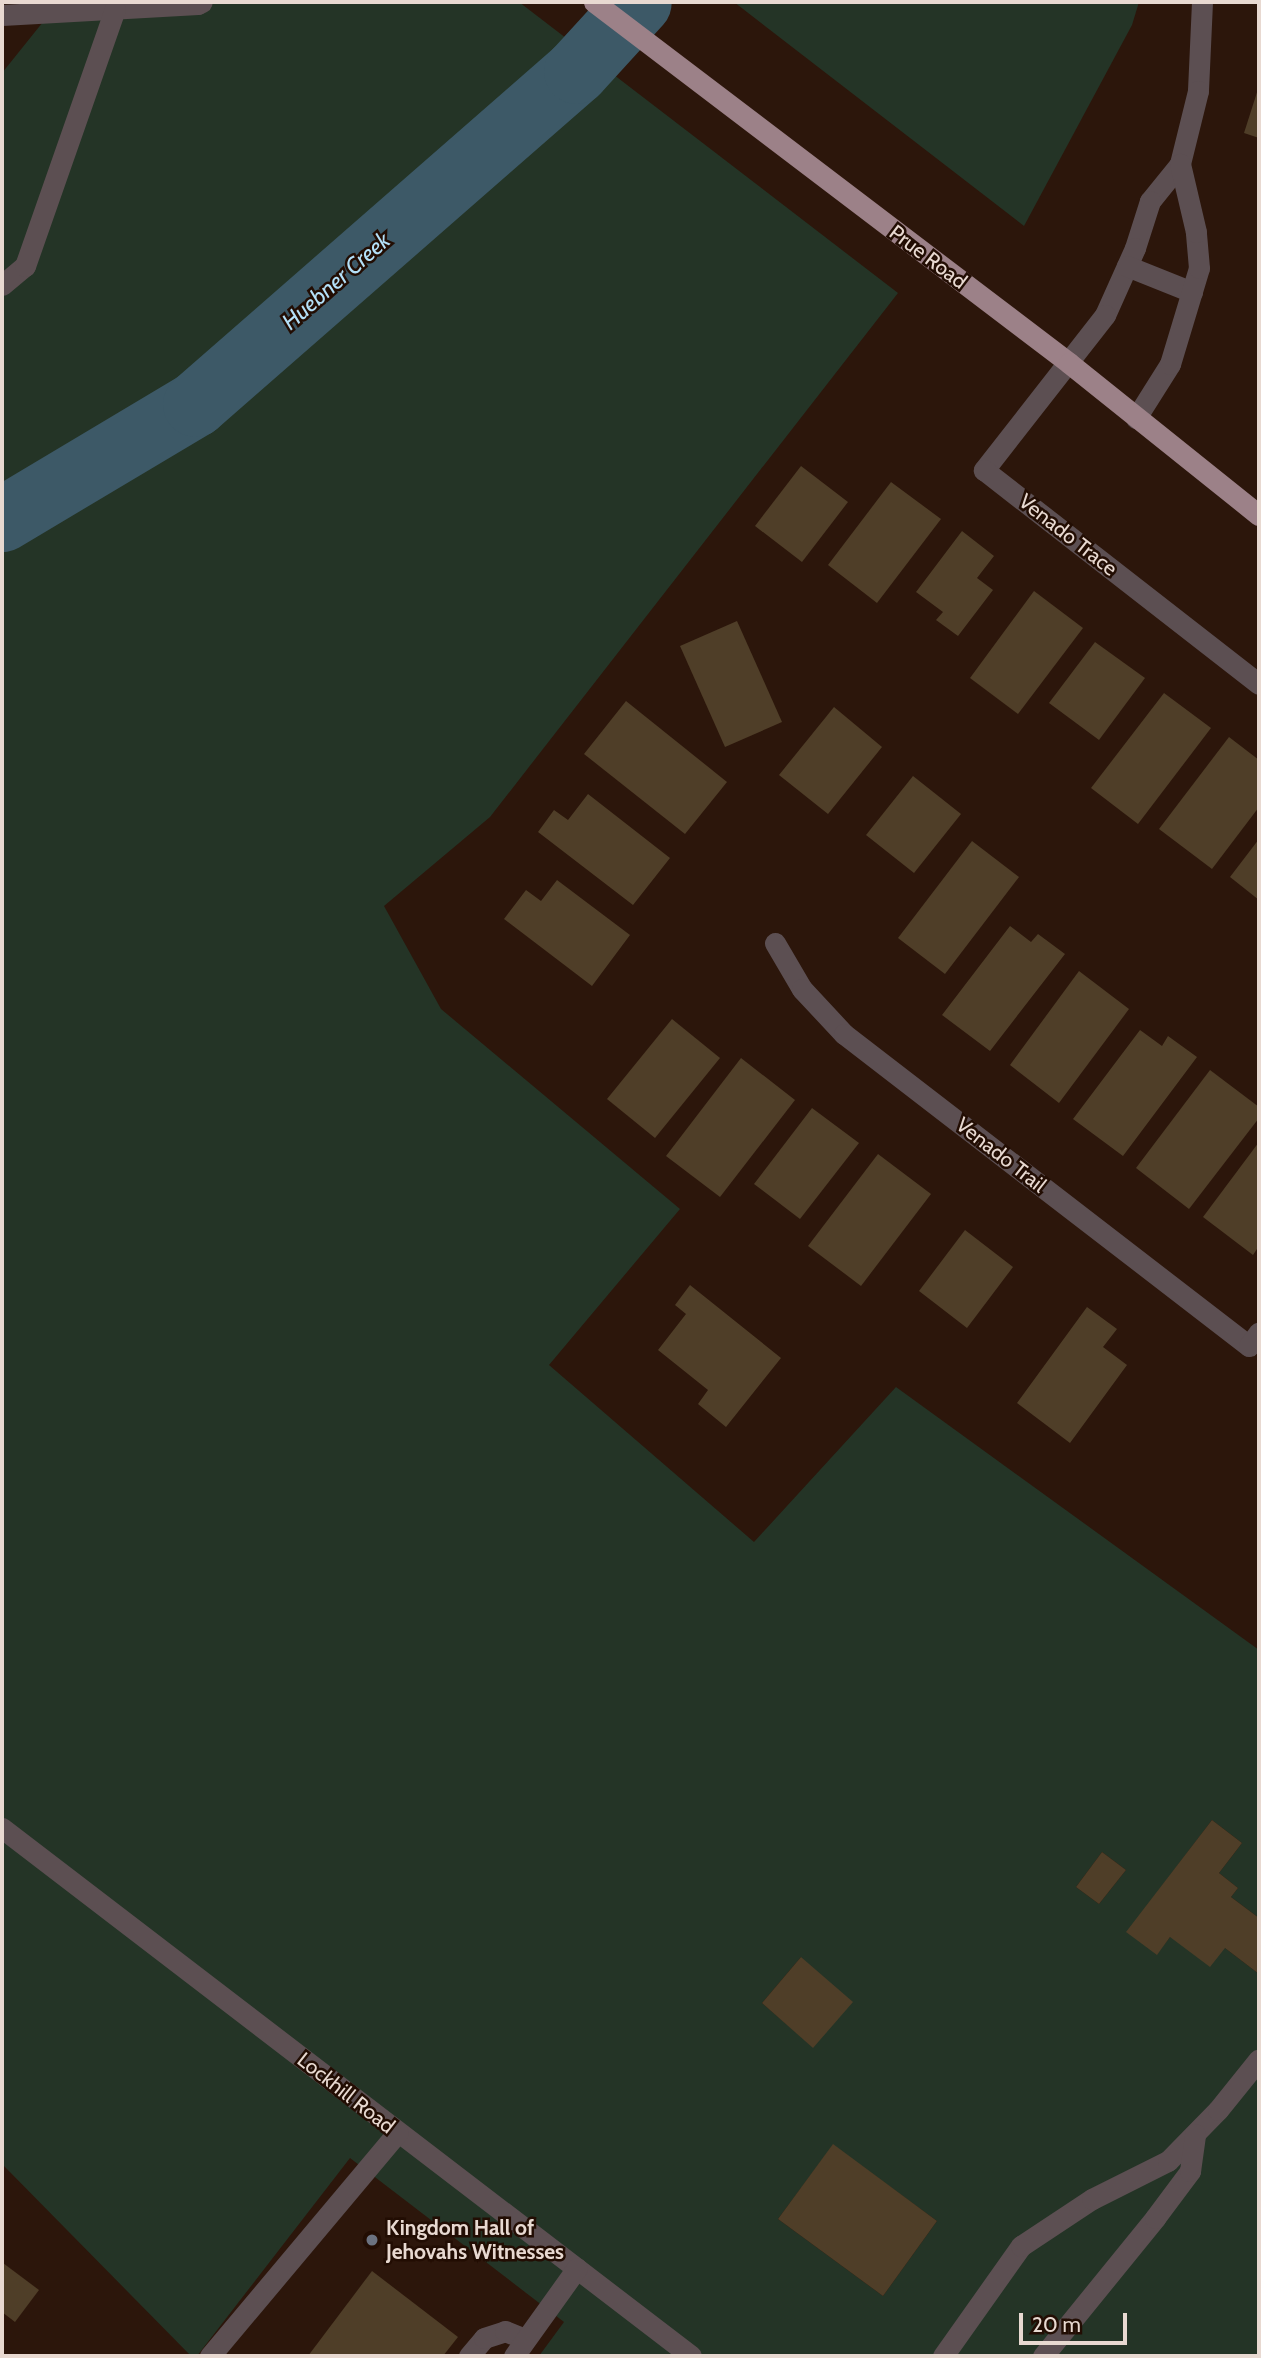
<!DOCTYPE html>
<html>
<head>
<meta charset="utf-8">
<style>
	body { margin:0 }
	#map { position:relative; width:1261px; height:2358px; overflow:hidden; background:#2c160b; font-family:Cabin,sans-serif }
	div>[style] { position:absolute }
	.green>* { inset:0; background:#243426 }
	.river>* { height:65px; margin:-32.5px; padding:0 32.5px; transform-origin:32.5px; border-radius:32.5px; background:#3d5967 }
	.building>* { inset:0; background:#4f3e28 }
	.minor>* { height:21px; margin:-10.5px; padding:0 10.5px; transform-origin:10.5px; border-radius:10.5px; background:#5c4f52 }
	.major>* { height:21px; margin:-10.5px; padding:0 10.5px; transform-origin:10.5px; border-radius:10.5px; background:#9c8188 }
	.dots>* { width:19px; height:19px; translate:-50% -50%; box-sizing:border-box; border:4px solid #220d03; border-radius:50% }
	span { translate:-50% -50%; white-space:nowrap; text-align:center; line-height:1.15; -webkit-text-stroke:5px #220d03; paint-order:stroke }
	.street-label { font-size:21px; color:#e8d9d1 }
	.poi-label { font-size:21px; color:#e8d9d1; font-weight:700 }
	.left { translate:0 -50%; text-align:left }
	.water-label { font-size:23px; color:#b4e1f9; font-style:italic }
	.frame { position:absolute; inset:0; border:4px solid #e8d9d1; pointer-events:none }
	.scale { position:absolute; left:1019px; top:2313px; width:108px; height:32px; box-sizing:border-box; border:4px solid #e8d9d1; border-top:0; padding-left:9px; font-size:21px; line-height:24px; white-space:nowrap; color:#e8d9d1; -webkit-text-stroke:5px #220d03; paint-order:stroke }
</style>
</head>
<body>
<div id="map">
	<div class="green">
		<div style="clip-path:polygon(evenodd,59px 2px,519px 2px,898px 293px,490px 817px,384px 906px,441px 1009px,680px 1209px,549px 1365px,754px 1542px,896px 1387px,1259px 1650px,1259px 1918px,1231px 1897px,1238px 1888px,1219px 1873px,1242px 1843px,1212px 1820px,1127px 1932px,1157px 1954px,1170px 1937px,1225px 1948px,1259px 1974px,1259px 2356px,539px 2356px,564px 2322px,350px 2158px,197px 2356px,191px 2356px,2px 2164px,2px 73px,59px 2px,1102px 1852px,1126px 1870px,1099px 1904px,1076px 1887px,1102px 1852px,59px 2px,801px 1957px,813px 2047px,762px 2003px,801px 1957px,59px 2px,833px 2145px,937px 2221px,883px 2296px,778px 2219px,833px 2145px)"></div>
		<div style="clip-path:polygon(734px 2px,1139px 2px,1132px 25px,1024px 226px)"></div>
	</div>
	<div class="river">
		<div style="left:2px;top:519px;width:225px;rotate:-30.8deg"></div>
		<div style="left:195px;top:404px;width:506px;rotate:-41.15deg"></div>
		<div style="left:576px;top:71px;width:93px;rotate:-47.6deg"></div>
	</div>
	<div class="building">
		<div style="clip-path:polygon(1259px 86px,1259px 138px,1244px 133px)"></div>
		<div style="clip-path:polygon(801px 466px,848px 502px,802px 562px,755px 526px)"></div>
		<div style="clip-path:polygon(891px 482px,941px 519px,877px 603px,828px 565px)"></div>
		<div style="clip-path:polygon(962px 531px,994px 556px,977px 578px,993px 590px,958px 636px,936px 620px,943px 612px,916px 592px)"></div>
		<div style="clip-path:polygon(1034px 591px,1083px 628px,1018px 714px,970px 678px)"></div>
		<div style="clip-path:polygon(737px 621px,782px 722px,725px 747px,680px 646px)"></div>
		<div style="clip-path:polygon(1095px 642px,1145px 678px,1099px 740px,1049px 703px)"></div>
		<div style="clip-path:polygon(1164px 693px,1211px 728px,1138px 824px,1091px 788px)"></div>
		<div style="clip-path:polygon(626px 701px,727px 782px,685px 834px,584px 754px)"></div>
		<div style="clip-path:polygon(834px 707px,882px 747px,828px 814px,779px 775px)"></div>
		<div style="clip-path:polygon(1229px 737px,1259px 760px,1259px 807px,1212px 869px,1159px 829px)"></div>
		<div style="clip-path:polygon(913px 776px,961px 814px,914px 873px,866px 835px)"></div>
		<div style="clip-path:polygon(588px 794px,670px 858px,633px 905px,538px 832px,554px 810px,568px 820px)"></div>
		<div style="clip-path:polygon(1259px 839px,1259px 900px,1230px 877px)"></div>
		<div style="clip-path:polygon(972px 841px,1019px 877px,945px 974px,898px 938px)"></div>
		<div style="clip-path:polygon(557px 880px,630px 935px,592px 986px,504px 919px,526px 890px,541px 901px)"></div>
		<div style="clip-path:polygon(1010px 926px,1031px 942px,1038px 934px,1065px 954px,990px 1051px,942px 1015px)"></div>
		<div style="clip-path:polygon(1079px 971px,1129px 1009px,1059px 1103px,1010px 1065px)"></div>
		<div style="clip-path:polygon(672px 1019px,720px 1058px,655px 1138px,607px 1099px)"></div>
		<div style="clip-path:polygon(1140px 1030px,1162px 1046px,1168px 1036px,1197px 1057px,1123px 1156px,1073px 1119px)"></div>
		<div style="clip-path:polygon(741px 1058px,795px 1100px,720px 1197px,666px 1156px)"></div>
		<div style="clip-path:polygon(1210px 1070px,1259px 1107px,1259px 1118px,1189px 1209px,1136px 1168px)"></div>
		<div style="clip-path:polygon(812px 1108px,859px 1143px,800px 1219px,754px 1184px)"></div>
		<div style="clip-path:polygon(1259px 1142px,1259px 1246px,1253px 1255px,1203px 1217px)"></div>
		<div style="clip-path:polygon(878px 1154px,931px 1194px,861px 1286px,808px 1246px)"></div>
		<div style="clip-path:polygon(965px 1230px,1013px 1267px,967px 1328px,919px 1291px)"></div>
		<div style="clip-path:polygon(690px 1285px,781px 1358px,726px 1427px,698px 1404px,708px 1390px,658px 1350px,686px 1314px,675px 1305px)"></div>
		<div style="clip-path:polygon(1087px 1307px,1117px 1329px,1103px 1347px,1127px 1365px,1070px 1443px,1017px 1403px)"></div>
		<div style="clip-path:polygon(1212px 1820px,1242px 1843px,1219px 1873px,1238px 1888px,1231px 1897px,1259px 1918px,1259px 1974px,1225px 1948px,1210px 1967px,1170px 1937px,1157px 1955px,1126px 1932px)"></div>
		<div style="clip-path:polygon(1102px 1852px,1126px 1870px,1099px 1904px,1076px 1887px)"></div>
		<div style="clip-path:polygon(801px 1957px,853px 2002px,813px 2048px,762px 2003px)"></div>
		<div style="clip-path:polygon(833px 2144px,937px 2221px,883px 2296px,778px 2219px)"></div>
		<div style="clip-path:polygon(3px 2263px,39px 2290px,15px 2322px,2px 2312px)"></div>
		<div style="clip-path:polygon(372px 2271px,458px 2337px,443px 2356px,308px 2356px)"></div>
	</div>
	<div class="minor">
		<div style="left:1202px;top:2px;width:89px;rotate:92.6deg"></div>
		<div style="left:1198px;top:91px;width:75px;rotate:103.9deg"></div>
		<div style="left:1180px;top:164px;width:48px;rotate:129deg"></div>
		<div style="left:1150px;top:201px;width:49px;rotate:107.7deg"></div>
		<div style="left:1135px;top:248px;width:73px;rotate:114.1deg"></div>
		<div style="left:1105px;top:315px;width:197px;rotate:128deg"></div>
		<div style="left:984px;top:470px;width:348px;rotate:37.9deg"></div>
		<div style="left:2px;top:15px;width:196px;rotate:-3.2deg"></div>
		<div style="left:198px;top:4px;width:4px;rotate:-27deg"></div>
		<div style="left:1127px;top:266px;width:70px;rotate:21.8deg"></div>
		<div style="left:2px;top:285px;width:30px;rotate:-40deg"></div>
		<div style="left:25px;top:266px;width:272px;rotate:-70.7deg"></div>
		<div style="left:1136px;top:418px;width:64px;rotate:-57.8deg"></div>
		<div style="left:1170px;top:364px;width:100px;rotate:-73.2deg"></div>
		<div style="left:1199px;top:268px;width:36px;rotate:-95deg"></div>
		<div style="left:1196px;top:232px;width:70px;rotate:-103.2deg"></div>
		<div style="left:775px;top:943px;width:53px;rotate:59.6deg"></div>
		<div style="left:802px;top:989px;width:62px;rotate:47deg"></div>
		<div style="left:844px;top:1034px;width:511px;rotate:37.61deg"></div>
		<div style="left:1249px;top:1346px;width:17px;rotate:-54deg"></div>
		<div style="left:2px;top:1828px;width:868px;rotate:37.46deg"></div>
		<div style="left:210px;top:2356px;width:292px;rotate:-50deg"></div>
		<div style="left:469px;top:2356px;width:23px;rotate:-50deg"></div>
		<div style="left:484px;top:2338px;width:22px;rotate:-18deg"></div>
		<div style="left:505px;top:2331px;width:22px;rotate:22deg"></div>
		<div style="left:514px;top:2356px;width:108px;rotate:-54.4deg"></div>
		<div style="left:943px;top:2356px;width:135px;rotate:-54.7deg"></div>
		<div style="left:1021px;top:2246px;width:85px;rotate:-33.5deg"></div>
		<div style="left:1092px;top:2199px;width:85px;rotate:-26.6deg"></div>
		<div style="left:1168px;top:2161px;width:71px;rotate:-45.6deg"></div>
		<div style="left:1218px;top:2110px;width:65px;rotate:-51.2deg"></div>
		<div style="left:1043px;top:2356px;width:178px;rotate:-50.9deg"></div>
		<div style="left:1155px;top:2218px;width:59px;rotate:-53.3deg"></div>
		<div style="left:1190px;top:2171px;width:37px;rotate:-82deg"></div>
	</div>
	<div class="major">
		<div style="left:594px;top:2px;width:597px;rotate:37.23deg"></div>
		<div style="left:1069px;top:363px;width:243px;rotate:38.7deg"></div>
	</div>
	<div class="dots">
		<div style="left:372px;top:2240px;background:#6b7280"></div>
	</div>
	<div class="street-label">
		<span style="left:928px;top:257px;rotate:37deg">Prue Road</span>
		<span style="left:1068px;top:535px;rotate:38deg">Venado Trace</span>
		<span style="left:1001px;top:1155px;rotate:38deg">Venado Trail</span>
		<span style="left:346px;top:2093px;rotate:38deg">Lockhill Road</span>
	</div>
	<div class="poi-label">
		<span class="left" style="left:386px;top:2240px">Kingdom Hall of<br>Jehovahs Witnesses</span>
	</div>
	<div class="water-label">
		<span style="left:336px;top:281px;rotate:-41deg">Huebner Creek</span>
	</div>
	<div class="frame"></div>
	<div class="scale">20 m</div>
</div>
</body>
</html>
